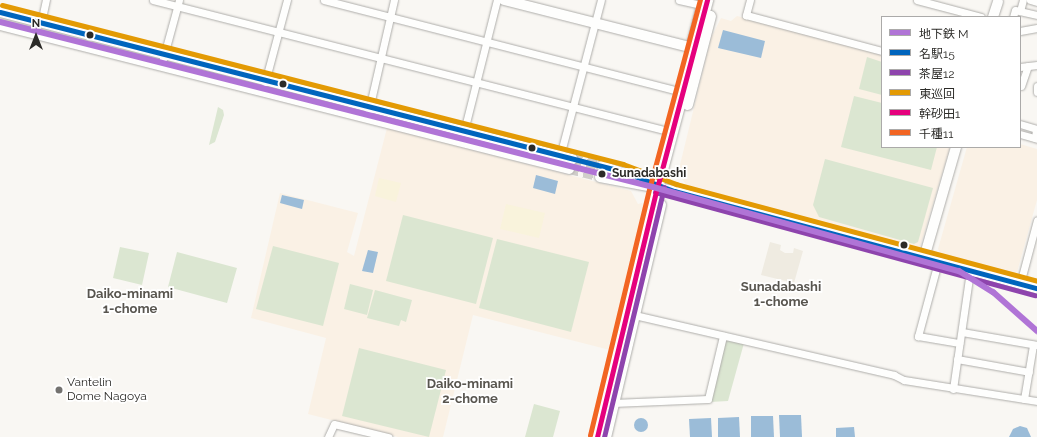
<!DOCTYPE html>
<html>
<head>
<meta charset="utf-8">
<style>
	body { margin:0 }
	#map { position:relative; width:1037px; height:437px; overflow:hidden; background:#f9f7f3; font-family:Raleway,"Noto Sans JP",sans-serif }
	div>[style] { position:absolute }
	.built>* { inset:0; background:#efebe1 }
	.education>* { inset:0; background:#faf1e5 }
	.green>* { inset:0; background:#dbe6d1 }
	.sand>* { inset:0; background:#f9f3dc }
	.water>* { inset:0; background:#9bbcd8 }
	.round { border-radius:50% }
	.secondary-tunnel>* { height:10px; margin-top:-5px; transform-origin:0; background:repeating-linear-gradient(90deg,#d0ceca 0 10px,transparent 0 15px) }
	.roads { filter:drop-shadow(0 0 1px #aeadaa) drop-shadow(0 0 1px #aeadaa) }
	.street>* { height:7px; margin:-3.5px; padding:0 3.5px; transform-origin:3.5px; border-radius:3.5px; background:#fefefd }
	.secondary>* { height:10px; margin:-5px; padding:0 5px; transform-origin:5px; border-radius:5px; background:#fefefd }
	.primary>* { height:11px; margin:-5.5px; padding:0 5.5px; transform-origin:5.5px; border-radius:5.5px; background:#fefefd }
	.bus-1>* { height:5px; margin:-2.5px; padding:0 2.5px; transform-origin:2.5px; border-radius:2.5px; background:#0065bd }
	.bus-2>* { height:5px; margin:-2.5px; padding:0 2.5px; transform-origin:2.5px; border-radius:2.5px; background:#8e44ad }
	.bus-3>* { height:5px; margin:-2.5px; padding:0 2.5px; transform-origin:2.5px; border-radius:2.5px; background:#e39a04 }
	.bus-4>* { height:5px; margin:-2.5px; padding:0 2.5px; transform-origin:2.5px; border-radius:2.5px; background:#e5007d }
	.bus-5>* { height:5px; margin:-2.5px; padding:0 2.5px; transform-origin:2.5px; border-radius:2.5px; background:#f26522 }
	.metro-1>* { height:6px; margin:-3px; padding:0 3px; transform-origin:3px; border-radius:3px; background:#b074d6 }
	.dots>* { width:11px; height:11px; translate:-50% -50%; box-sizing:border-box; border:2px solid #fff; border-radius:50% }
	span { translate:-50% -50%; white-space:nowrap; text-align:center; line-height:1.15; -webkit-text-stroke:3.5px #fff; paint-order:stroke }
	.stop-label { font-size:12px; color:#2c2b28; font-weight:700 }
	.left { translate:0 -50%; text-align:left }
	.poi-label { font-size:12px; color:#2c2b28 }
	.neighbourhood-label { font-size:13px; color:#58554f; font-weight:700 }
	.legend { position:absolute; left:881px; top:16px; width:140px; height:132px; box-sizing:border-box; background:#fff; border:1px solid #abaaa9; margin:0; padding:5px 7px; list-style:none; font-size:12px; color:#2c2b28 }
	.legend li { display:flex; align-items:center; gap:8px; height:20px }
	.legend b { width:20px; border:1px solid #abaaa9 }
	.north { position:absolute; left:16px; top:16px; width:40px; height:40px; -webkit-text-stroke:3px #fff; paint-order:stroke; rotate:0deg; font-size:11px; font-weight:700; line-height:16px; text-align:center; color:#2c2b28 }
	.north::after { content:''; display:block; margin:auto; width:14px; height:18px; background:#2c2b28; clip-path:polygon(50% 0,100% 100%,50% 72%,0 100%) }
</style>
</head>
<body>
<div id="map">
	<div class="built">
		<div style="clip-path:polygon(770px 242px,781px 245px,780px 250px,785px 253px,793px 253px,794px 248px,803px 251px,794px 283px,761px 275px)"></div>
	</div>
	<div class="education">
		<div style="clip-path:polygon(737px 16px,882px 54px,882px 147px,950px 147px,920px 247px,916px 249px,687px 186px,678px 173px,711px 38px,721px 18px,731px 21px)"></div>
		<div style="clip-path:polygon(387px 128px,631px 191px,638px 204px,642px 203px,644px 210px,610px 350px,473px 315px,443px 437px,398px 437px,308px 414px,326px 338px,251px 318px,280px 193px,358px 213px,347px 252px,354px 256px)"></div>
		<div style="clip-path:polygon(1020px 144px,1037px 149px,1037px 200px,1017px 272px,1014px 275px,942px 256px,938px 249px,967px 147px,1020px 147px)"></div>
	</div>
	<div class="green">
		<div style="clip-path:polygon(867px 57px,882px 62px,882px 95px,859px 89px)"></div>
		<div style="clip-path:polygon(854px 96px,882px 103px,882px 147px,937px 147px,931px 170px,841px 147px)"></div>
		<div style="clip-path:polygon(218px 107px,223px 110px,224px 115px,215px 142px,209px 145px)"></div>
		<div style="clip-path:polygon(825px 159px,933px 188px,918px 242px,914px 244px,819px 217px,813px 205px)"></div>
		<div style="clip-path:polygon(403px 215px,493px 238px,476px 304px,386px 281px)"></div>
		<div style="clip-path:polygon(497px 239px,589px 262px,571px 332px,479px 308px)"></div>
		<div style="clip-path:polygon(273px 246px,339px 263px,323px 326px,256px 309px)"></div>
		<div style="clip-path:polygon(120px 247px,149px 253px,142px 285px,113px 278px)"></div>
		<div style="clip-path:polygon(177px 252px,237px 268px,227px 303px,168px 287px)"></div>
		<div style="clip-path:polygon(350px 284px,373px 290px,367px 315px,344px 309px)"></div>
		<div style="clip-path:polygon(375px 290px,412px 300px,406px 322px,401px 320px,399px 326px,367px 318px)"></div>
		<div style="clip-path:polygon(729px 340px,744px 343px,728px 401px,710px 402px,725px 341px)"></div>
		<div style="clip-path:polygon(359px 348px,446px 370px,429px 437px,342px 416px)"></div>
		<div style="clip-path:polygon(534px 404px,560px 411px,553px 437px,525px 437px)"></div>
	</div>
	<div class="sand">
		<div style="clip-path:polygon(379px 178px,401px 183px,396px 202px,375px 196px)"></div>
		<div style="clip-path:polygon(506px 204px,545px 213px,539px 238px,500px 229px)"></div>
	</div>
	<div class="water">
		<div style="clip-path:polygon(723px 30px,765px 41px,761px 58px,718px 48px)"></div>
		<div style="clip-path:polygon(536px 175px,558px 181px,555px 194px,533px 188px)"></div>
		<div style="clip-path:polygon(282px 195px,304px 200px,302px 209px,280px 203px)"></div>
		<div style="clip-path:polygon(368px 250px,378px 252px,373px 273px,362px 271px)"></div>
		<div style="clip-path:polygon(779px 415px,801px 415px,802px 437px,780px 437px)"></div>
		<div style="clip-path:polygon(751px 416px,773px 416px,774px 437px,751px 437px)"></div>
		<div style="clip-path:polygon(739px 417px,740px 437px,718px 437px,718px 418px)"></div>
		<div class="round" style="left:634px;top:418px;width:14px;height:14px"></div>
		<div style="clip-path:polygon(711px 418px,712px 437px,690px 437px,689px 419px)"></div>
		<div style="clip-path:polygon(1020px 426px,1027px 428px,1031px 437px,1009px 437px,1013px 429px)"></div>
		<div style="clip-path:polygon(854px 427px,855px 437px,836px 437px,836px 428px)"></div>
	</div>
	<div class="secondary-tunnel">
		<div style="left:572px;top:159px;width:31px;rotate:13deg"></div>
		<div style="left:569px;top:169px;width:32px;rotate:14deg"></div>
	</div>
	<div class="roads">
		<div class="street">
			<div style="left:153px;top:0;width:536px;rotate:14.27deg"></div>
			<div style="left:324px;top:0;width:374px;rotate:14.4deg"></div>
			<div style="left:679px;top:0;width:22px;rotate:13deg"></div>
			<div style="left:750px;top:0;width:16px;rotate:105deg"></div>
			<div style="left:746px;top:15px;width:141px;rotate:14.8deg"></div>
			<div style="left:917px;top:0;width:66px;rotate:14.9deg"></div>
			<div style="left:1030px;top:0;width:7px;rotate:16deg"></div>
			<div style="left:1020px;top:11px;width:11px;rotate:-75deg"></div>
			<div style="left:1013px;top:17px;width:7px;rotate:-74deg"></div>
			<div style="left:1015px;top:10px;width:23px;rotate:13deg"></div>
			<div style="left:41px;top:23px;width:24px;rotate:-78deg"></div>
			<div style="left:1020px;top:31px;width:17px;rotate:-10deg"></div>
			<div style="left:689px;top:47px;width:49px;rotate:-75.7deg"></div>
			<div style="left:161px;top:66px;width:68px;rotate:-74.7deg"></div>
			<div style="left:1020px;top:67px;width:17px;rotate:-7deg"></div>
			<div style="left:265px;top:82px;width:85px;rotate:-75deg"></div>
			<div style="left:1021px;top:86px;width:21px;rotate:-71deg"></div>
			<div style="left:1037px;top:86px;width:6px;rotate:90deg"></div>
			<div style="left:367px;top:118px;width:121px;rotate:-77.1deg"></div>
			<div style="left:1020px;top:124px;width:17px;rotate:17deg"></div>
			<div style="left:1036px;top:129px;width:9px;rotate:96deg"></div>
			<div style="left:464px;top:131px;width:135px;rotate:-75.9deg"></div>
			<div style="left:1020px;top:134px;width:18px;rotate:16deg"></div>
			<div style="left:560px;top:156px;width:161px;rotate:-75.3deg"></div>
			<div style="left:938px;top:262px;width:77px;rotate:105.1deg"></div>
			<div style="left:918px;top:336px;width:42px;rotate:9.7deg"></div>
			<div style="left:1020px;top:284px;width:66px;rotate:-75.1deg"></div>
			<div style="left:630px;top:314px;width:271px;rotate:13deg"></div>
			<div style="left:894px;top:375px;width:11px;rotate:27deg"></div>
			<div style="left:904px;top:380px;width:135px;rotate:9deg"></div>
			<div style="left:962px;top:332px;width:76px;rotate:9.8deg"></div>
			<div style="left:957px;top:359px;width:73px;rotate:10.2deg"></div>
			<div style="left:953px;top:389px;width:112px;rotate:-81.8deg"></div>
			<div style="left:969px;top:278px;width:8px;rotate:-45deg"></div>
			<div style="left:1024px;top:399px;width:55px;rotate:-80.5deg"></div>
			<div style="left:613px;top:403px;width:95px;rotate:-2.4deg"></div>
			<div style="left:708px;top:399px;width:65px;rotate:-76.6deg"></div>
			<div style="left:328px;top:437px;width:14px;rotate:-65deg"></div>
			<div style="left:334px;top:424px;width:56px;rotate:13.5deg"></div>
		</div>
		<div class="secondary">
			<div style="left:504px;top:0;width:203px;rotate:14.2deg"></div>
			<div style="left:0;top:12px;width:591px;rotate:14.41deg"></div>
			<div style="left:993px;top:17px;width:16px;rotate:-72deg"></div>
			<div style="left:0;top:25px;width:587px;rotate:14.2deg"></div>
			<div style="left:602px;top:166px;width:50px;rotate:18.8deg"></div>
			<div style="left:600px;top:177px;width:75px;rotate:10.7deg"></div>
			<div style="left:674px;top:191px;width:376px;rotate:15deg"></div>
			<div style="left:924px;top:258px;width:116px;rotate:-73.9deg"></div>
		</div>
		<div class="primary">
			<div style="left:687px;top:104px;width:91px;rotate:-75.4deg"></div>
			<div style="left:597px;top:437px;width:256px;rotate:-76.5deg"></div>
			<div style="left:657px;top:188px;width:195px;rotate:-75.1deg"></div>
			<div style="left:605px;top:437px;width:239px;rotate:-76.7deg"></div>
		</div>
	</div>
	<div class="bus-1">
		<div style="left:0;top:12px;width:641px;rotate:14.36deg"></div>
		<div style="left:621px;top:171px;width:57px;rotate:20.7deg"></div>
		<div style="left:674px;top:191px;width:376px;rotate:15deg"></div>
	</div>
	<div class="bus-2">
		<div style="left:655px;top:192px;width:394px;rotate:15.2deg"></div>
		<div style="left:604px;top:437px;width:257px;rotate:-76.5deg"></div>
	</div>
	<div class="bus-3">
		<div style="left:2px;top:5px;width:641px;rotate:14.36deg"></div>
		<div style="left:623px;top:164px;width:57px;rotate:20.7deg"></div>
		<div style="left:676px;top:184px;width:374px;rotate:15deg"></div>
	</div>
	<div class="bus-4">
		<div style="left:597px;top:437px;width:256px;rotate:-76.5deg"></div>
		<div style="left:657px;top:188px;width:195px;rotate:-75.1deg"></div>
	</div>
	<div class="bus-5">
		<div style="left:590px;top:435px;width:256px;rotate:-76.5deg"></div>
		<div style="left:650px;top:186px;width:193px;rotate:-75deg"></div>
	</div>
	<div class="metro-1">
		<div style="left:0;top:22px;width:674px;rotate:14.18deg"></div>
		<div style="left:653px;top:187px;width:317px;rotate:15.4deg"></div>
		<div style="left:959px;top:271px;width:40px;rotate:32deg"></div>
		<div style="left:993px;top:292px;width:59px;rotate:41.6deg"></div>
	</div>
	<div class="dots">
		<div style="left:90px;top:35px;background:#2c2b28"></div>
		<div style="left:283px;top:84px;background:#2c2b28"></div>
		<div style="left:532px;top:148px;background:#2c2b28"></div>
		<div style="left:602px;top:174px;background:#2c2b28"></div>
		<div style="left:904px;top:245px;background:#2c2b28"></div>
		<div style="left:59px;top:390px;background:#74726f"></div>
	</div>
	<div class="stop-label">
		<span class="left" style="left:612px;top:174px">Sunadabashi</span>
	</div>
	<div class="poi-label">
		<span class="left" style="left:67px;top:390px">Vantelin<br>Dome Nagoya</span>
	</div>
	<div class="neighbourhood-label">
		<span style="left:781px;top:295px">Sunadabashi<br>1-chome</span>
		<span style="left:130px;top:302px">Daiko-minami<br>1-chome</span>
		<span style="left:470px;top:392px">Daiko-minami<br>2-chome</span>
	</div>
	<ul class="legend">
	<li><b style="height:5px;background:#b074d6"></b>地下鉄 M</li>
	<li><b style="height:5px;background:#0065bd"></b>名駅15</li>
	<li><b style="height:5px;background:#8e44ad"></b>茶屋12</li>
	<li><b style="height:5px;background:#e39a04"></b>東巡回</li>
	<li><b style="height:5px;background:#e5007d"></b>幹砂田1</li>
	<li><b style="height:5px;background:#f26522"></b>千種11</li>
	</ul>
	<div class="north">N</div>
</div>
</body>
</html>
